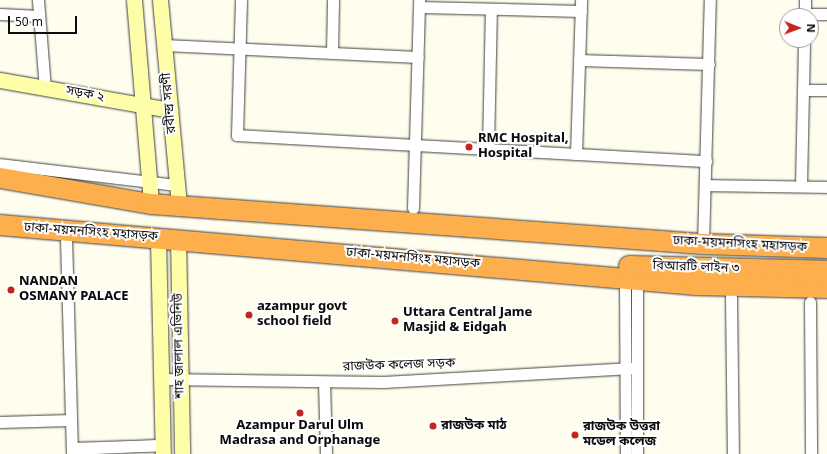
<!DOCTYPE html>
<html>
<head>
<meta charset="utf-8">
<style>
	body { margin:0 }
	#map { position:relative; width:827px; height:454px; overflow:hidden; background:#fffded; font-family:Georgia,"Noto Sans Bengali",serif }
	div>[style] { position:absolute }
	.roads { filter:drop-shadow(0 0 1px #404040) drop-shadow(0 0 1px #404040) }
	.street>* { height:11px; margin:-5.5px; padding:0 5.5px; transform-origin:5.5px; border-radius:5.5px; background:#fff }
	.secondary>* { height:15px; margin:-7.5px; padding:0 7.5px; transform-origin:7.5px; border-radius:7.5px; background:#fffea8 }
	.highway>* { height:20px; margin:-10px; padding:0 10px; transform-origin:10px; border-radius:10px; background:#fdaf4d }
	.dots>* { width:11px; height:11px; translate:-50% -50%; box-sizing:border-box; border:2px solid #fff; border-radius:50% }
	span { translate:-50% -50%; white-space:nowrap; text-align:center; line-height:1.15; -webkit-text-stroke:4px #fff; paint-order:stroke }
	.street-label { font-size:13px; color:#0d0d0d }
	.poi-label { font-size:13px; color:#0d0d0d; font-weight:700 }
	.left { translate:0 -50%; text-align:left }
	.north { position:absolute; left:779px; top:8px; width:40px; height:40px; box-sizing:border-box; background:#fff; border:1px solid #9e9e9e; border-radius:50%; rotate:91deg; font-size:11px; font-weight:700; line-height:16px; text-align:center; color:#0d0d0d }
	.north::after { content:''; display:block; margin:auto; width:14px; height:18px; background:#c5251d; clip-path:polygon(50% 0,100% 100%,50% 72%,0 100%) }
	.scale { position:absolute; left:8px; top:16px; width:69px; height:18px; box-sizing:border-box; border:2px solid #0d0d0d; border-top:0; padding-left:5px; font-size:12px; line-height:14px; white-space:nowrap; color:#0d0d0d; -webkit-text-stroke:3px #fff; paint-order:stroke }
</style>
</head>
<body>
<div id="map">
	<div class="roads">
		<div class="street">
			<div style="left:38px;top:0;width:88px;rotate:85.5deg"></div>
			<div style="left:241px;top:0;width:135px;rotate:91.7deg"></div>
			<div style="left:237px;top:135px;width:470px;rotate:3.2deg"></div>
			<div style="left:419px;top:7px;width:162px;rotate:1.4deg"></div>
			<div style="left:0;top:14px;width:39px;rotate:3deg"></div>
			<div style="left:805px;top:14px;width:22px"></div>
			<div style="left:805px;top:16px;width:16px;rotate:-90deg"></div>
			<div style="left:164px;top:45px;width:254px;rotate:2.7deg"></div>
			<div style="left:332px;top:53px;width:53px;rotate:-88.9deg"></div>
			<div style="left:579px;top:60px;width:130px;rotate:1.8deg"></div>
			<div style="left:803px;top:90px;width:24px"></div>
			<div style="left:488px;top:149px;width:140px;rotate:-88.8deg"></div>
			<div style="left:576px;top:154px;width:154px;rotate:-88.1deg"></div>
			<div style="left:0;top:164px;width:178px;rotate:6.8deg"></div>
			<div style="left:705px;top:185px;width:122px;rotate:0.9deg"></div>
			<div style="left:801px;top:186px;width:146px;rotate:-88.8deg"></div>
			<div style="left:413px;top:208px;width:208px;rotate:-88.3deg"></div>
			<div style="left:66px;top:238px;width:210px;rotate:88.4deg"></div>
			<div style="left:72px;top:448px;width:91px;rotate:-1.9deg"></div>
			<div style="left:163px;top:445px;width:91px;rotate:177.5deg"></div>
			<div style="left:72px;top:449px;width:5px;rotate:90deg"></div>
			<div style="left:703px;top:244px;width:244px;rotate:-88.4deg"></div>
			<div style="left:625px;top:278px;width:176px;rotate:89.7deg"></div>
			<div style="left:637px;top:279px;width:175px;rotate:90deg"></div>
			<div style="left:731px;top:297px;width:157px;rotate:89.3deg"></div>
			<div style="left:810px;top:302px;width:152px;rotate:89.6deg"></div>
			<div style="left:161px;top:379px;width:222px;rotate:0.8deg"></div>
			<div style="left:383px;top:382px;width:254px;rotate:-3.2deg"></div>
			<div style="left:324px;top:382px;width:72px;rotate:88.4deg"></div>
			<div style="left:0;top:422px;width:71px;rotate:-1.6deg"></div>
		</div>
		<div class="secondary">
			<div style="left:134px;top:0;width:205px;rotate:85.2deg"></div>
			<div style="left:160px;top:0;width:207px;rotate:84.7deg"></div>
			<div style="left:0;top:80px;width:173px;rotate:10deg"></div>
			<div style="left:178px;top:238px;width:216px;rotate:88.9deg"></div>
			<div style="left:158px;top:239px;width:215px;rotate:88.7deg"></div>
		</div>
		<div class="highway">
			<div style="left:0;top:178px;width:153px;rotate:9.8deg"></div>
			<div style="left:151px;top:204px;width:553px;rotate:4.14deg"></div>
			<div style="left:703px;top:244px;width:124px;rotate:1.8deg"></div>
			<div style="left:0;top:225px;width:699px;rotate:4.93deg"></div>
			<div style="left:696px;top:285px;width:131px;rotate:1.3deg"></div>
			<div style="left:629px;top:266px;width:198px;rotate:1.4deg"></div>
		</div>
	</div>
	<div class="dots">
		<div style="left:469px;top:147px;background:#c5251d"></div>
		<div style="left:11px;top:290px;background:#c5251d"></div>
		<div style="left:249px;top:315px;background:#c5251d"></div>
		<div style="left:395px;top:321px;background:#c5251d"></div>
		<div style="left:300px;top:413px;background:#c5251d"></div>
		<div style="left:433px;top:426px;background:#c5251d"></div>
		<div style="left:575px;top:435px;background:#c5251d"></div>
	</div>
	<div class="street-label">
		<span style="left:85px;top:95px;rotate:11deg">সড়ক ২</span>
		<span style="left:170px;top:103px;rotate:-95deg">রবীন্দ্র সরণী</span>
		<span style="left:91px;top:233px;rotate:4deg">ঢাকা-ময়মনসিংহ মহাসড়ক</span>
		<span style="left:740px;top:245px;rotate:3deg">ঢাকা-ময়মনসিংহ মহাসড়ক</span>
		<span style="left:413px;top:259px;rotate:5deg">ঢাকা-ময়মনসিংহ মহাসড়ক</span>
		<span style="left:696px;top:268px;rotate:2deg">বিআরটি লাইন ৩</span>
		<span style="left:180px;top:346px;rotate:-91deg">শাহ জালাল এভিনিউ</span>
		<span style="left:399px;top:366px;rotate:-2deg">রাজউক কলেজ সড়ক</span>
	</div>
	<div class="poi-label">
		<span class="left" style="left:478px;top:147px">RMC Hospital,<br>Hospital</span>
		<span class="left" style="left:19px;top:290px">NANDAN<br>OSMANY PALACE</span>
		<span class="left" style="left:257px;top:315px">azampur govt<br>school field</span>
		<span class="left" style="left:403px;top:321px">Uttara Central Jame<br>Masjid &amp; Eidgah</span>
		<span class="left" style="left:441px;top:426px">রাজউক মাঠ</span>
		<span style="left:300px;top:434px">Azampur Darul Ulm<br>Madrasa and Orphanage</span>
		<span class="left" style="left:583px;top:435px">রাজউক উত্তরা<br>মডেল কলেজ</span>
	</div>
	<div class="north">N</div>
	<div class="scale">50 m</div>
</div>
</body>
</html>
